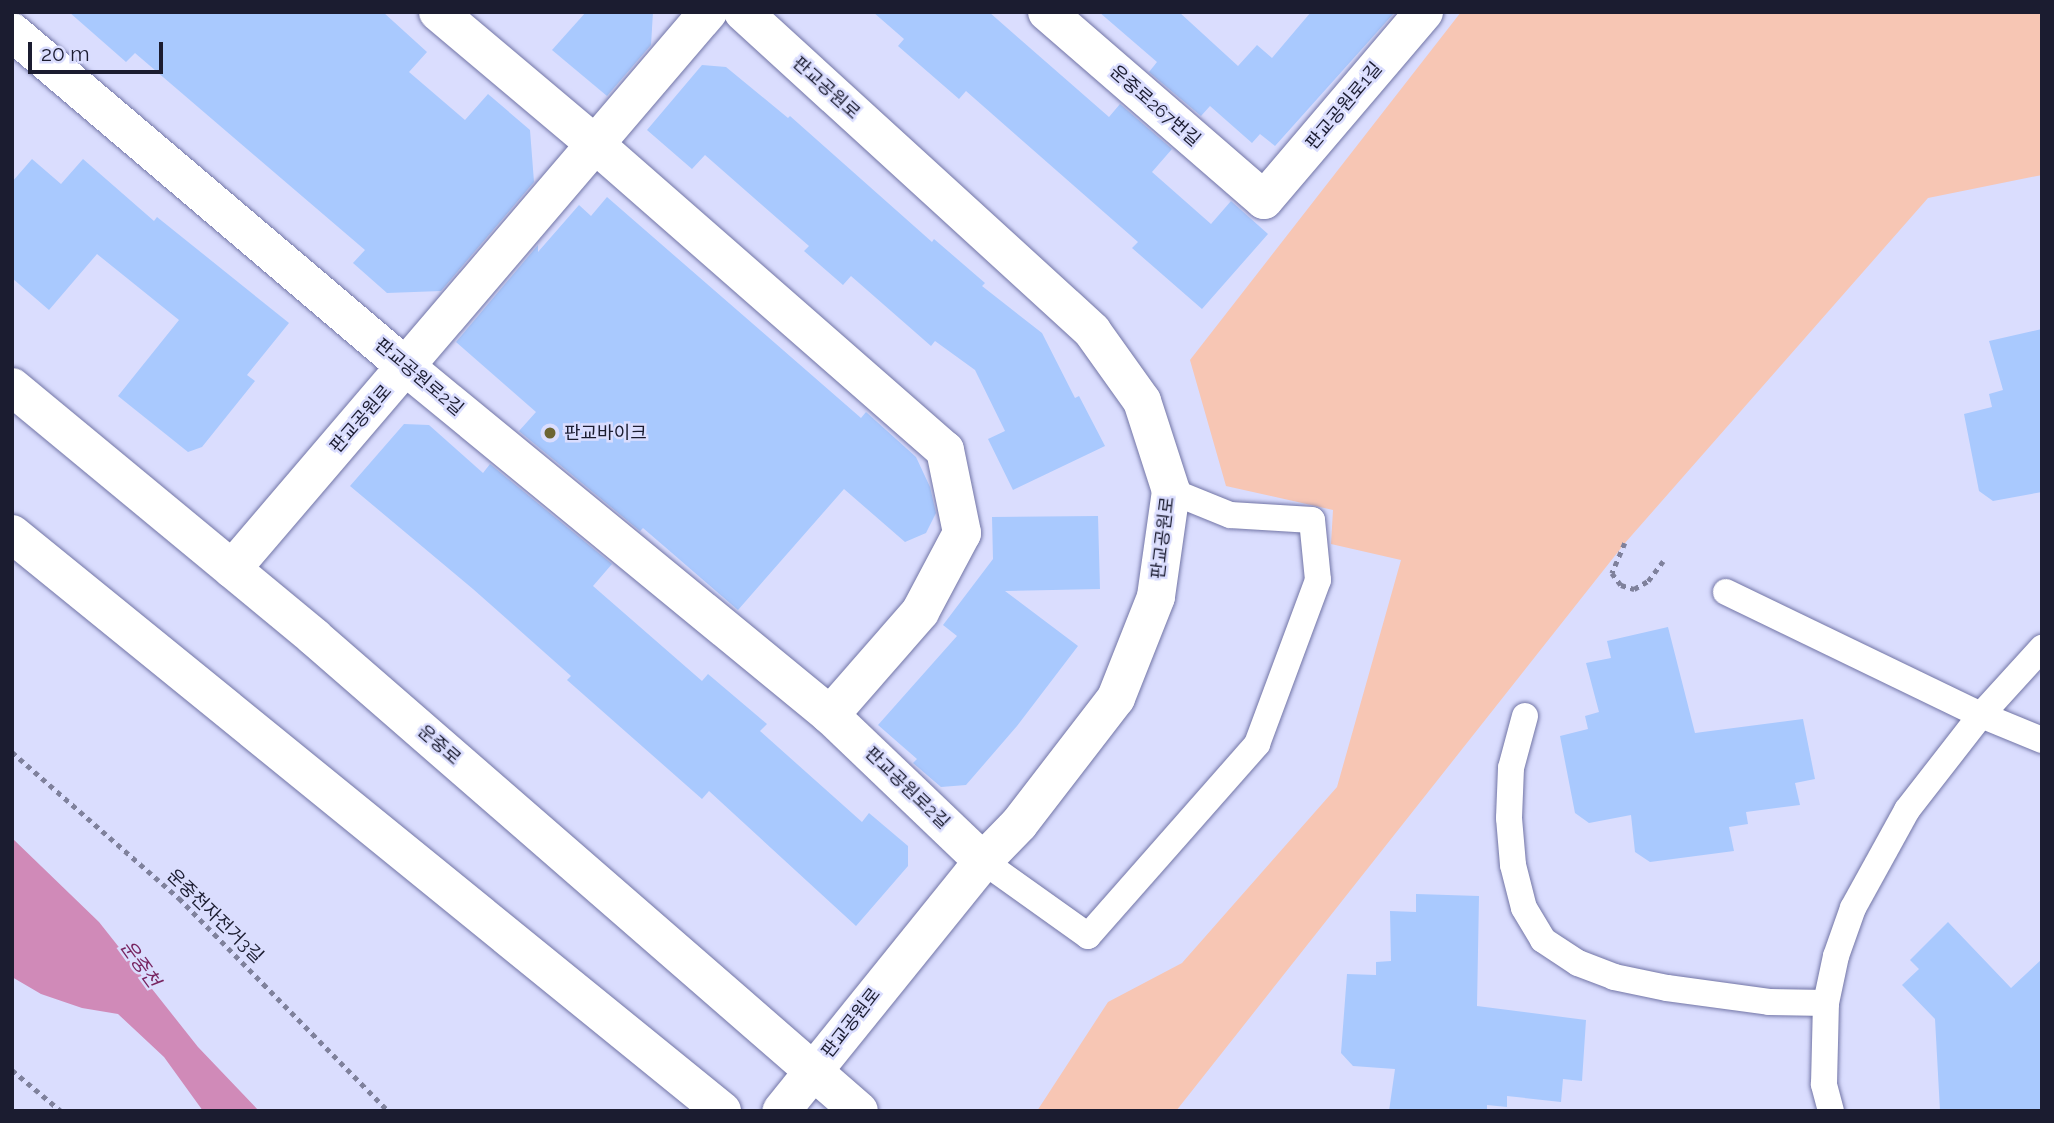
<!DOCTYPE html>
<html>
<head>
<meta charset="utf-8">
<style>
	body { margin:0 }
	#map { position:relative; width:2054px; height:1123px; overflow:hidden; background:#daddfe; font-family:Raleway,"Noto Sans KR",sans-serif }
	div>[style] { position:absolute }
	.green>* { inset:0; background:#f7c6b4 }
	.water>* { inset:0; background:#d08ab8 }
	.building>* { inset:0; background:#a9c9fe }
	.path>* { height:4.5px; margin-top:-2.25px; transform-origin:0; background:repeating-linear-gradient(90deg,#7f819c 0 5px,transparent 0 10px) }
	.roads { filter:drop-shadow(0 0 2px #7275a6) drop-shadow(0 0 2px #7275a6) }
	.lane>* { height:26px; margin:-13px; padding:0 13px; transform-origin:13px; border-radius:13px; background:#fff }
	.street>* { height:38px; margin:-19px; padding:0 19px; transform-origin:19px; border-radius:19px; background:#fff }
	.secondary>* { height:38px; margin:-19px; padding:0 19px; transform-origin:19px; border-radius:19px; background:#fff }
	.dots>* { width:19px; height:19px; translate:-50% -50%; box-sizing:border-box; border:4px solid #daddfe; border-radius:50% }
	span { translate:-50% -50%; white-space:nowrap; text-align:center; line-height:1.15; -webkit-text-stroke:5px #daddfe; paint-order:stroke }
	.street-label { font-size:18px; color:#1b1c30 }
	.poi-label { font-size:18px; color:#1b1c30 }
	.left { translate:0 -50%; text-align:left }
	.water-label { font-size:19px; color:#782561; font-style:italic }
	.frame { position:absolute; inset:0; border:14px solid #1b1c30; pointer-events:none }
	.scale { position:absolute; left:28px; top:42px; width:135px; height:32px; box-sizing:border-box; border:4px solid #1b1c30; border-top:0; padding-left:9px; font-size:21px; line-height:24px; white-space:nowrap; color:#1b1c30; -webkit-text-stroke:5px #daddfe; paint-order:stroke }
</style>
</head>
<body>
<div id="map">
	<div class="green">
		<div style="clip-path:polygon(1461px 12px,2042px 12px,2042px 175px,1928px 198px,1625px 543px,1176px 1111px,1037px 1111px,1108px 1002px,1182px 963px,1337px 787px,1401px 560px,1331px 544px,1333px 510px,1226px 486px,1190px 360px)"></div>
	</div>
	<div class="water">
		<div style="clip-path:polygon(12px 838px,99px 922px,198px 1047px,259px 1111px,203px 1111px,164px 1057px,118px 1014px,82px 1008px,41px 994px,12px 977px)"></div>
	</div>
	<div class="building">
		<div style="clip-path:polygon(69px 12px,383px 12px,427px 52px,409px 72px,465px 120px,488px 94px,530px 130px,534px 182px,441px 291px,387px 293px,353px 263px,365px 250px,135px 53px,126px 62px)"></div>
		<div style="clip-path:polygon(586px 12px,653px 12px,651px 45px,607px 96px,552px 50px)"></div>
		<div style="clip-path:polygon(873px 12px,989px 12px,1109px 117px,1120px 104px,1172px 149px,1152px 172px,1211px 224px,1231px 201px,1268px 234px,1202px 309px,1132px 248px,1138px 242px,966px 91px,959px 99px,898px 46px,904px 39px)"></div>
		<div style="clip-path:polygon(1099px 12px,1179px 12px,1238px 66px,1257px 45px,1272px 58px,1311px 12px,1395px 12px,1275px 146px,1260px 134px,1252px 143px,1210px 106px,1201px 116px,1149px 72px,1157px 62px)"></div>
		<div style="clip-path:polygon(702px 65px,726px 67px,788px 118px,790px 116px,932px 242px,934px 239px,985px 283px,982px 286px,1042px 333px,1075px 398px,1079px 396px,1105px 446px,1013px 490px,988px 439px,1005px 431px,975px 370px,935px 341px,931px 346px,851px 276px,843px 285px,804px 251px,809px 246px,705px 155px,692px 169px,647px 130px)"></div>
		<div style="clip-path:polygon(32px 159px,61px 184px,83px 159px,154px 221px,157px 217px,289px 323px,247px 375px,255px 381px,202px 447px,188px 452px,118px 396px,179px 320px,97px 254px,49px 310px,12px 278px,12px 182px)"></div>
		<div style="clip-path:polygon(607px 197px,861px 418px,866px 412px,916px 457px,930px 487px,936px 513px,926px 533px,905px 542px,844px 489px,738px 610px,643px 528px,640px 531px,519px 431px,536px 412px,456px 342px,538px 245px,538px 252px,579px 205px,591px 216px)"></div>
		<div style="clip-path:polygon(2042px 329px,2042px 492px,1993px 501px,1979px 491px,1964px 414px,1992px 407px,1989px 394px,2003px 390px,1989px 341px)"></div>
		<div style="clip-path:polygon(404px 424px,429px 425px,483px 473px,490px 464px,612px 564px,593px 586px,702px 681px,708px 674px,767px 724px,760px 731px,862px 822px,869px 813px,908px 846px,908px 866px,856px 926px,709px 791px,702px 799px,567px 680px,571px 676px,473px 589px,350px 486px)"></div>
		<div style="clip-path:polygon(1098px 516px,1100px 589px,1005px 591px,1078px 646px,1017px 726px,966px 785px,941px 787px,913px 763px,917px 759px,878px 725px,957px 636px,943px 625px,993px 559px,992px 517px)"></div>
		<div style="clip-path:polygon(1668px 627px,1695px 733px,1803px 719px,1815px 779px,1795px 783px,1800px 805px,1746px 812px,1748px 824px,1729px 827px,1734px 851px,1650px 862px,1635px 852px,1631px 815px,1589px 823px,1575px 813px,1560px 736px,1588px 729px,1585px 716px,1599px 712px,1586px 663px,1611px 658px,1607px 641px)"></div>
		<div style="clip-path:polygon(1416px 894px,1479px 896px,1477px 1006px,1586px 1020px,1582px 1081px,1563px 1079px,1561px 1102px,1507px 1096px,1507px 1107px,1487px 1105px,1487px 1111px,1389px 1111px,1395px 1069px,1353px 1066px,1341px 1053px,1347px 974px,1376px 975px,1376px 962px,1391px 961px,1390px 911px,1416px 912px)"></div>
		<div style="clip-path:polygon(1948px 922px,2011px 988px,2042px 959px,2042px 1111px,1940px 1111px,1935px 1019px,1902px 985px,1919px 969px,1910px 960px)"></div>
	</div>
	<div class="path">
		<div style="left:1625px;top:543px;width:33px;rotate:113deg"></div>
		<div style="left:1612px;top:573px;width:15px;rotate:53deg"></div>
		<div style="left:1621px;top:585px;width:14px;rotate:17deg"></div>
		<div style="left:1634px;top:589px;width:16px;rotate:-30deg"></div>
		<div style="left:1648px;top:581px;width:25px;rotate:-53deg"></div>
		<div style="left:12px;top:752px;width:222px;rotate:41.2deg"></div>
		<div style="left:179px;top:898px;width:298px;rotate:45.5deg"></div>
		<div style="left:12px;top:1070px;width:64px;rotate:39.9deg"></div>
	</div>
	<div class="roads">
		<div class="lane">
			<div style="left:1726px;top:592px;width:283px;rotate:25.8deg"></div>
			<div style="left:1981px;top:715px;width:66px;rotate:22.3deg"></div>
			<div style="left:1525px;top:716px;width:54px;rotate:105.1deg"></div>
			<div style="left:1511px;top:768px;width:50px;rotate:92.3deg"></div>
			<div style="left:1509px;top:818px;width:47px;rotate:85.1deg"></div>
			<div style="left:1513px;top:865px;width:44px;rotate:75.7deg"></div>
			<div style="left:1524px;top:908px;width:37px;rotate:59deg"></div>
			<div style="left:1543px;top:940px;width:42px;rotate:33.3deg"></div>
			<div style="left:1578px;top:963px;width:39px;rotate:21deg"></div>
			<div style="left:1614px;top:977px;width:54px;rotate:11.7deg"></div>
			<div style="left:1667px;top:988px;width:103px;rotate:7.8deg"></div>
			<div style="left:1769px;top:1002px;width:57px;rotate:1deg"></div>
			<div style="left:983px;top:861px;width:129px;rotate:35.5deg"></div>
			<div style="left:1088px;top:936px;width:256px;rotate:-48.6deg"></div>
			<div style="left:1257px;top:744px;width:175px;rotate:-69.6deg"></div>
			<div style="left:1318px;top:580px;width:60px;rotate:-95.7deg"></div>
			<div style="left:1312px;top:520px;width:82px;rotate:-176.5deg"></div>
			<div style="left:1230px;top:515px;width:64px;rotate:-157.9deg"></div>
			<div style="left:1831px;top:1111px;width:28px;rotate:-105deg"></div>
			<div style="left:1824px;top:1084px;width:81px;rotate:-88.6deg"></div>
			<div style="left:1826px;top:1003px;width:48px;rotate:-78deg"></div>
			<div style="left:1836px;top:956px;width:51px;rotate:-70.5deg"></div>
			<div style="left:1853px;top:908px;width:112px;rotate:-61.1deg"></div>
			<div style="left:1907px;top:810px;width:120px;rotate:-52.1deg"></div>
			<div style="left:1981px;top:715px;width:91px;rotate:-47.7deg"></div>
		</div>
		<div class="street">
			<div style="left:438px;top:12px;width:205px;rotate:40.1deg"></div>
			<div style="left:595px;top:144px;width:465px;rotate:41.2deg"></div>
			<div style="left:945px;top:450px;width:85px;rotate:78.4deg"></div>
			<div style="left:962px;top:533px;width:89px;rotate:118deg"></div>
			<div style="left:920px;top:612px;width:137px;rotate:131.1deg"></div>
			<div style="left:743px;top:12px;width:473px;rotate:42.4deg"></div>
			<div style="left:1092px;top:331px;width:86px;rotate:54.5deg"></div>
			<div style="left:1142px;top:401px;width:95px;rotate:72.1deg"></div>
			<div style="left:1171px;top:491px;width:107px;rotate:98.1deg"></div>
			<div style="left:1156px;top:597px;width:109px;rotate:111.6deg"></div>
			<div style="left:1116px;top:698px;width:159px;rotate:127.6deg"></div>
			<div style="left:1019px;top:824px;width:52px;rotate:134.2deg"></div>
			<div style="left:983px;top:861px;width:321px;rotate:128.9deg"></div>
			<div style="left:1047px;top:12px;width:287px;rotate:40.9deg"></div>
			<div style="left:1264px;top:200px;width:247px;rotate:-49.6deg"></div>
			<div style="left:12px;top:32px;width:516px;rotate:40.36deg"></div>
			<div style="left:405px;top:366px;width:550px;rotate:39.39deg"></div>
			<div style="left:830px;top:715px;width:211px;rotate:43.7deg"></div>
			<div style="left:232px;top:569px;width:733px;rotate:-49.48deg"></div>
		</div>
		<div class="secondary">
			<div style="left:12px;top:387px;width:392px;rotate:39.6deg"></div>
			<div style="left:314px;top:637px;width:722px;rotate:41.01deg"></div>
			<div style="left:12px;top:534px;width:915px;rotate:39.1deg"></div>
		</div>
	</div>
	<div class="dots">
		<div style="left:550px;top:433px;background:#6d6532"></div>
	</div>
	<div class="street-label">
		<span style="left:826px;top:88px;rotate:42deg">판교공원로</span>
		<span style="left:1155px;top:106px;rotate:41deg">운중로267번길</span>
		<span style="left:1344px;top:106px;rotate:-50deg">판교공원로1길</span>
		<span style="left:419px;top:377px;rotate:40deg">판교공원로2길</span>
		<span style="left:361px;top:419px;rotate:-49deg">판교공원로</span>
		<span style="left:1163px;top:538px;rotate:-83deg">판교공원로</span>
		<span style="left:439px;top:745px;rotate:41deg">운중로</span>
		<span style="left:907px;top:788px;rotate:44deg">판교공원로2길</span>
		<span style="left:215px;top:916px;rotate:44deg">운중천자전거3길</span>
		<span style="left:851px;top:1023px;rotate:-52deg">판교공원로</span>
	</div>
	<div class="poi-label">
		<span class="left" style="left:564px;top:433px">판교바이크</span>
	</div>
	<div class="water-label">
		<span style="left:140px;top:964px;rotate:54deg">운중천</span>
	</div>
	<div class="frame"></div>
	<div class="scale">20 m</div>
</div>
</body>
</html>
